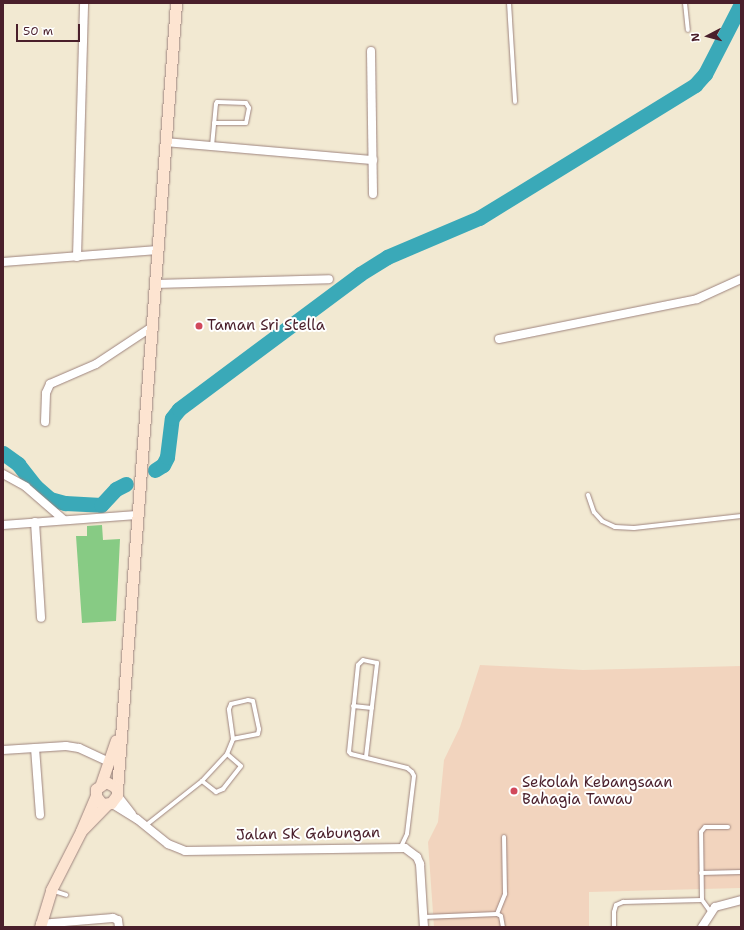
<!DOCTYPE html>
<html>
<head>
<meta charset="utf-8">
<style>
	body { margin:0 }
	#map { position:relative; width:744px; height:930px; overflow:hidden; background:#f2e9d2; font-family:"Shantell Sans",sans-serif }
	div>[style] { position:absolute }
	.built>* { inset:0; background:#f2d4be }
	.green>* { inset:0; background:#87cb84 }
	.river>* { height:15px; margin:-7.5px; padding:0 7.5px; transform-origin:7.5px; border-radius:7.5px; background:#3aa9b8 }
	.roads { filter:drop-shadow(0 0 1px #9e847e) drop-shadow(0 0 1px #9e847e) }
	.lane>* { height:4px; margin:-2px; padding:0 2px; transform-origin:2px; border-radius:2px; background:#fff }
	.street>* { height:8px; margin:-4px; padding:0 4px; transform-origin:4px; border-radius:4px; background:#fff }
	.secondary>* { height:11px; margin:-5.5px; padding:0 5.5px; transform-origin:5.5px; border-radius:5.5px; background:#fde4d1 }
	.dots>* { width:11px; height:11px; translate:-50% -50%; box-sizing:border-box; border:2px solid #fff; border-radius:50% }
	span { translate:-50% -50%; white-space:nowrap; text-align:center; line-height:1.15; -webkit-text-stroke:4px #fff; paint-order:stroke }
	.poi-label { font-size:15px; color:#4a1f2b }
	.left { translate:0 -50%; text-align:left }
	.street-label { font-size:15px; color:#4a1f2b }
	.frame { position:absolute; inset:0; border:4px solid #4a1f2b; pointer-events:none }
	.north { position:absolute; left:688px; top:16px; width:40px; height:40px; -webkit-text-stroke:3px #fff; paint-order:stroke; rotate:264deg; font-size:11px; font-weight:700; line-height:16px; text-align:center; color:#4a1f2b }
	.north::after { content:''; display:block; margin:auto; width:14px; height:18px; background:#4a1f2b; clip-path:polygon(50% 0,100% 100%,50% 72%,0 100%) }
	.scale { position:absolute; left:16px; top:24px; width:64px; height:18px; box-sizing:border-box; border:2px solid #4a1f2b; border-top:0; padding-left:5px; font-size:12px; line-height:14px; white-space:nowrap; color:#4a1f2b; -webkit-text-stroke:3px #fff; paint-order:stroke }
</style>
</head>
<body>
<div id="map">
	<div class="built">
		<div style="clip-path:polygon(480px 665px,583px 670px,741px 666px,740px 888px,589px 892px,589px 927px,434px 927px,428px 842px,438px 822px,444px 760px,460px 727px)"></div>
	</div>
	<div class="green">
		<div style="clip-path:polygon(102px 525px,103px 540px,120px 539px,116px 621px,82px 623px,76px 536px,87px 536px,87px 526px)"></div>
	</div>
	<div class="river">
		<div style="left:3px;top:453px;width:19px;rotate:36deg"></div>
		<div style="left:18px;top:464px;width:28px;rotate:52deg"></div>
		<div style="left:35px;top:486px;width:20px;rotate:41deg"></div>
		<div style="left:50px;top:499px;width:16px;rotate:15deg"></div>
		<div style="left:65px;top:503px;width:36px;rotate:3deg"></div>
		<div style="left:101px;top:505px;width:22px;rotate:-47deg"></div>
		<div style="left:116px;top:489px;width:11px;rotate:-27deg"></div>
		<div style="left:155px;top:470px;width:9px;rotate:-32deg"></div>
		<div style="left:163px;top:465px;width:9px;rotate:-63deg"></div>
		<div style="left:167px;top:457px;width:39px;rotate:-83deg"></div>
		<div style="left:172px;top:418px;width:11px;rotate:-52deg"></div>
		<div style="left:179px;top:409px;width:226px;rotate:-36.7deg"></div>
		<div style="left:360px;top:274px;width:32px;rotate:-32deg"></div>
		<div style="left:387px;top:257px;width:100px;rotate:-23deg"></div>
		<div style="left:479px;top:218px;width:254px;rotate:-31.6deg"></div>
		<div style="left:695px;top:85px;width:15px;rotate:-48deg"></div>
		<div style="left:705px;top:74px;width:79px;rotate:-62.8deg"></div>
	</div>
	<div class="roads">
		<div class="lane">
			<div style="left:509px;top:3px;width:99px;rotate:86.5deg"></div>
			<div style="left:685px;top:3px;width:27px;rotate:84deg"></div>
			<div style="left:212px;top:146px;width:42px;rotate:-84.6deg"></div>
			<div style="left:216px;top:104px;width:2px;rotate:-63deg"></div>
			<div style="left:217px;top:102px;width:29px;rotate:2deg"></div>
			<div style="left:246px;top:103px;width:6px;rotate:59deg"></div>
			<div style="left:249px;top:108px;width:15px;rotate:101deg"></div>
			<div style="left:246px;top:123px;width:32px;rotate:180deg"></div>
			<div style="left:588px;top:495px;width:18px;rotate:71deg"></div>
			<div style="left:594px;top:512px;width:12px;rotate:48deg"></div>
			<div style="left:602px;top:521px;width:14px;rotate:25deg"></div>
			<div style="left:615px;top:527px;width:19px;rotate:3deg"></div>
			<div style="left:634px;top:528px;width:108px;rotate:-6.4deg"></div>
			<div style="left:353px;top:706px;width:19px;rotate:6deg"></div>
			<div style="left:366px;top:757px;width:95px;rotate:-83.3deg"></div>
			<div style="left:377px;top:663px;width:14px;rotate:-168deg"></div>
			<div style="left:363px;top:660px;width:7px;rotate:135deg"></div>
			<div style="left:358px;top:665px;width:87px;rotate:95.9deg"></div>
			<div style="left:349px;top:752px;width:3px;rotate:45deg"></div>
			<div style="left:351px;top:754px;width:58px;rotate:14deg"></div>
			<div style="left:407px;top:768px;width:6px;rotate:39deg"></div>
			<div style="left:412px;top:772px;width:4px;rotate:63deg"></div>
			<div style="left:414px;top:776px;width:58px;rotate:96.9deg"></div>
			<div style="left:407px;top:834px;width:14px;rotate:115deg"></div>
			<div style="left:202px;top:781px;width:18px;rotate:38deg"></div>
			<div style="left:216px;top:792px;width:8px;rotate:-23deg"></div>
			<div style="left:223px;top:789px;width:29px;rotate:-52deg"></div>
			<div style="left:241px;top:766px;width:18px;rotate:-139deg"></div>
			<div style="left:145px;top:826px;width:73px;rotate:-38.3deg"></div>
			<div style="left:202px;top:781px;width:37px;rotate:-47deg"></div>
			<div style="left:227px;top:754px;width:16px;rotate:-68deg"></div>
			<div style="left:233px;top:739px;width:30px;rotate:-98deg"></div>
			<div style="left:229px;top:709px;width:5px;rotate:-68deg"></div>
			<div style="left:231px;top:704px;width:17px;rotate:-13deg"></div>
			<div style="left:248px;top:700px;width:5px;rotate:11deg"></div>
			<div style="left:253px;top:701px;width:29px;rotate:78deg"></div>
			<div style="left:259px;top:729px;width:5px;rotate:101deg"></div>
			<div style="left:258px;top:734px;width:25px;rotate:169deg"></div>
			<div style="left:701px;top:873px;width:40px;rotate:-1.4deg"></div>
			<div style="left:51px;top:890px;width:16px;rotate:18deg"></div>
			<div style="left:710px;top:911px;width:14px;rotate:-126deg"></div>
			<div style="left:702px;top:900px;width:68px;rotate:-90.8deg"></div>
			<div style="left:701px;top:832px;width:6px;rotate:-51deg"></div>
			<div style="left:705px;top:827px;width:23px"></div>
			<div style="left:497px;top:914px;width:22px;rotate:-68deg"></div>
			<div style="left:505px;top:894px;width:57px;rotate:-91deg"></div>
			<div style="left:424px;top:917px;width:73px;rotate:-2.4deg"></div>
			<div style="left:497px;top:914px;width:4px;rotate:27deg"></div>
			<div style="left:501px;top:916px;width:11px;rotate:80deg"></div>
			<div style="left:614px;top:927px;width:15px;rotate:-90deg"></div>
			<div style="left:614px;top:912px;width:7px;rotate:-74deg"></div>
			<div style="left:616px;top:905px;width:8px;rotate:-23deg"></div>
			<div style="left:623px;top:902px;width:79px;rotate:-1.5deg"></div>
		</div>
		<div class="street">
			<div style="left:371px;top:51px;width:143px;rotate:89.2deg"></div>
			<div style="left:166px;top:142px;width:208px;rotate:5deg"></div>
			<div style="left:77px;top:257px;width:254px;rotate:-88.4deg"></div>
			<div style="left:3px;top:262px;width:155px;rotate:-4.4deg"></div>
			<div style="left:155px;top:284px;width:174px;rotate:-1.6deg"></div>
			<div style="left:499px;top:339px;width:202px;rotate:-11.4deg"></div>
			<div style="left:697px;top:299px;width:48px;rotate:-24.4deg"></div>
			<div style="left:45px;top:422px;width:29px;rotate:-88deg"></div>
			<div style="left:46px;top:393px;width:10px;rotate:-66deg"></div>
			<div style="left:50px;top:384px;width:50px;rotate:-23.5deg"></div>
			<div style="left:96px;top:364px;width:67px;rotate:-33.5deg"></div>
			<div style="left:3px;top:474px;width:26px;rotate:29deg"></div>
			<div style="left:26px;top:487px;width:50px;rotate:41deg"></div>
			<div style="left:35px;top:522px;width:96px;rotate:86.4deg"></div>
			<div style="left:3px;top:525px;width:134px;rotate:-4.3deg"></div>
			<div style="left:35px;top:748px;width:67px;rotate:85.7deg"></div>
			<div style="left:3px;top:750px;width:63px;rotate:-3.6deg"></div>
			<div style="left:66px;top:746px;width:13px;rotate:9deg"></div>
			<div style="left:79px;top:748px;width:33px;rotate:25deg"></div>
			<div style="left:117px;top:795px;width:24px;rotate:52deg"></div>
			<div style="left:111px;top:803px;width:31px;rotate:32deg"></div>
			<div style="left:137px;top:819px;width:40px;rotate:39deg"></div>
			<div style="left:168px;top:844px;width:18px;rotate:22deg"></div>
			<div style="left:185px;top:851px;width:220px;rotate:-0.8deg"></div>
			<div style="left:405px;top:848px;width:15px;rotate:37deg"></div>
			<div style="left:417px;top:857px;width:8px;rotate:67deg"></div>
			<div style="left:420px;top:864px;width:63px;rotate:86.4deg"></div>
			<div style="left:40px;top:924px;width:73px;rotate:-4.7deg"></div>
			<div style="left:113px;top:918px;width:5px;rotate:22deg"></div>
			<div style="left:118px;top:920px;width:7px;rotate:82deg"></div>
			<div style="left:702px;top:927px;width:24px;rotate:-57deg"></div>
			<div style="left:715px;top:907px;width:27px;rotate:-15deg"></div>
		</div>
		<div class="secondary">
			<div style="left:101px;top:784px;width:46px;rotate:-71.2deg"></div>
			<div style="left:117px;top:790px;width:789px;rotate:-85.71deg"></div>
			<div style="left:83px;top:829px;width:35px;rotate:-46deg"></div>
			<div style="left:40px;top:927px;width:39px;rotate:-73deg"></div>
			<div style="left:51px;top:890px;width:66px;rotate:-63deg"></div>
			<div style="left:81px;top:831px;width:38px;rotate:-67deg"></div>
			<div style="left:96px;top:796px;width:7px;rotate:-90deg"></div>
			<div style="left:96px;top:789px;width:12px;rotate:-35deg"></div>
			<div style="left:106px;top:782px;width:9px;rotate:27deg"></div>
			<div style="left:114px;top:786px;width:5px;rotate:53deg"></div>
			<div style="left:117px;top:790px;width:5px;rotate:90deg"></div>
			<div style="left:117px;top:795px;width:10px;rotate:127deg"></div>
			<div style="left:111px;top:803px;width:9px;rotate:174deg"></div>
			<div style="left:102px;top:804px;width:10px;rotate:-127deg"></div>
		</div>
	</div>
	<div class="dots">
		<div style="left:199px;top:326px;background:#d1495b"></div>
		<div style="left:514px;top:791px;background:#d1495b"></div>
	</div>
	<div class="poi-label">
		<span class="left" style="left:207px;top:326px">Taman Sri Stella</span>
		<span class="left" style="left:522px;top:791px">Sekolah Kebangsaan<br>Bahagia Tawau</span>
	</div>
	<div class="street-label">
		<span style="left:308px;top:834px;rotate:-1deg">Jalan SK Gabungan</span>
	</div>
	<div class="frame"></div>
	<div class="north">N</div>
	<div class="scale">50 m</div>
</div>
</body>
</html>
